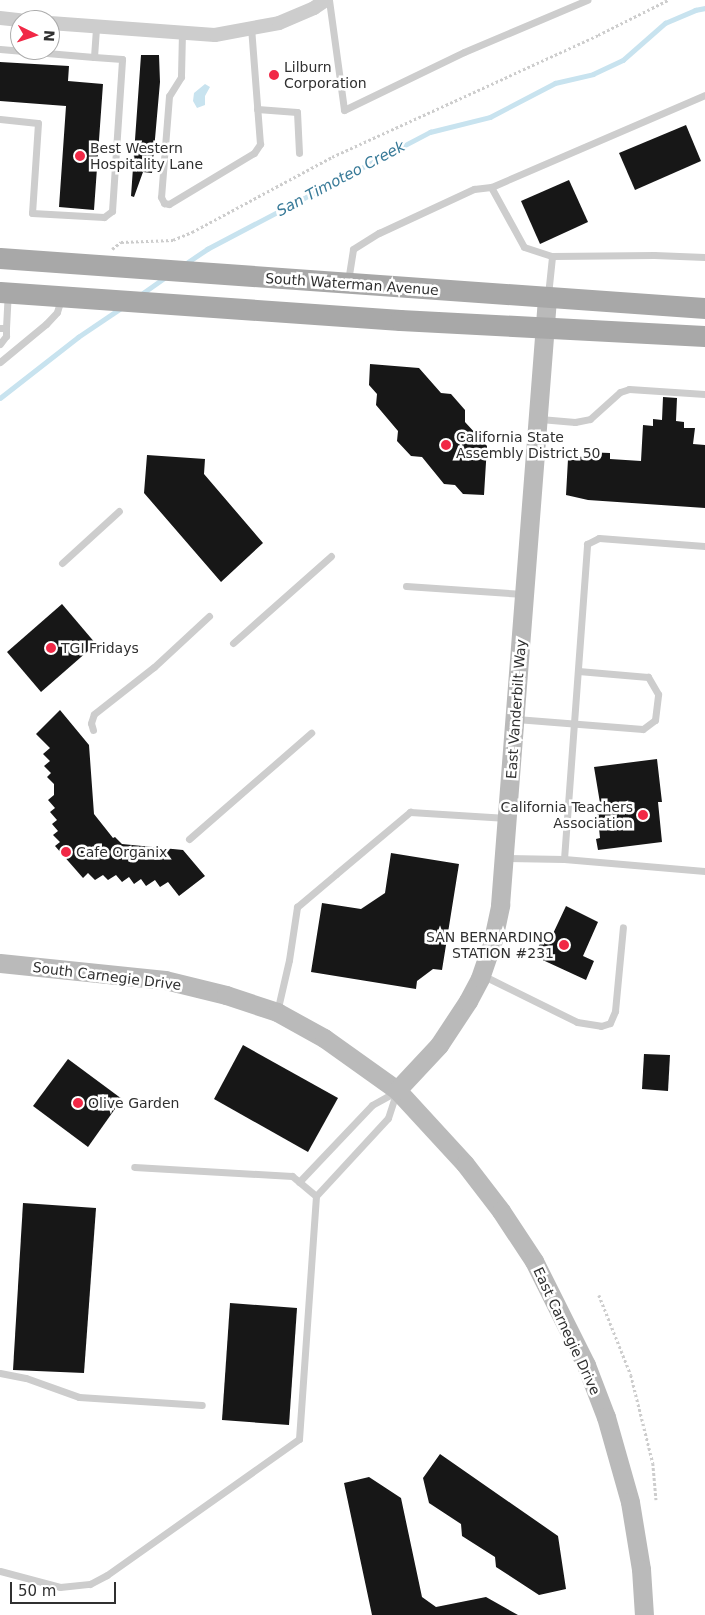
<!DOCTYPE html>
<html>
<head>
<meta charset="utf-8">
<style>
	body { margin:0 }
	#map { position:relative; width:705px; height:1615px; overflow:hidden; background:#fff; font-family:"DejaVu Sans",sans-serif }
	div>[style] { position:absolute }
	.water>* { inset:0; background:#c8e3ef }
	.stream>* { height:4.5px; margin:-2.25px; padding:0 2.25px; transform-origin:2.25px; border-radius:2.25px; background:#c8e3ef }
	.building>* { inset:0; background:#171717 }
	.path>* { height:2.5px; margin-top:-1.25px; transform-origin:0; background:repeating-linear-gradient(90deg,#cdcdcd 0 2.5px,transparent 0 5px) }
	.lane>* { height:7px; margin:-3.5px; padding:0 3.5px; transform-origin:3.5px; border-radius:3.5px; background:#cdcdcd }
	.street>* { height:14px; margin:-7px; padding:0 7px; transform-origin:7px; border-radius:7px; background:#cdcdcd }
	.secondary>* { height:19px; margin:-9.5px; padding:0 9.5px; transform-origin:9.5px; border-radius:9.5px; background:#bababa }
	.primary>* { height:21px; margin:-10.5px; padding:0 10.5px; transform-origin:10.5px; border-radius:10.5px; background:#a8a8a8 }
	.dots>* { width:14px; height:14px; translate:-50% -50%; box-sizing:border-box; border:2px solid #fff; border-radius:50% }
	span { translate:-50% -50%; white-space:nowrap; text-align:center; line-height:1.15; -webkit-text-stroke:5px #fff; paint-order:stroke }
	.poi-label { font-size:14px; color:#303030 }
	.left { translate:0 -50%; text-align:left }
	.right { translate:-100% -50%; text-align:right }
	.street-label { font-size:14px; color:#303030 }
	.water-label { font-size:15px; color:#387a98; font-style:italic }
	.north { position:absolute; left:10px; top:10px; width:50px; height:50px; box-sizing:border-box; background:#fff; border:1px solid #acacac; border-radius:50%; rotate:94deg; font-size:14px; font-weight:700; line-height:20px; text-align:center; color:#303030 }
	.north::after { content:''; display:block; margin:auto; width:18px; height:22px; background:#f12846; clip-path:polygon(50% 0,100% 100%,50% 72%,0 100%) }
	.scale { position:absolute; left:10px; top:1582px; width:106px; height:22px; box-sizing:border-box; border:2px solid #303030; border-top:0; padding-left:6px; font-size:15px; line-height:18px; white-space:nowrap; color:#303030; -webkit-text-stroke:4px #fff; paint-order:stroke }
</style>
</head>
<body>
<div id="map">
	<div class="water">
		<div style="clip-path:polygon(205px 84px,210px 87px,205px 96px,205px 105px,197px 108px,193px 101px,194px 93px)"></div>
	</div>
	<div class="stream">
		<div style="left:185px;top:264px;width:27px;rotate:-34deg"></div>
		<div style="left:207px;top:249px;width:252px;rotate:-27.7deg"></div>
		<div style="left:430px;top:132px;width:62px;rotate:-14deg"></div>
		<div style="left:490px;top:117px;width:73px;rotate:-27.6deg"></div>
		<div style="left:555px;top:83px;width:39px;rotate:-13deg"></div>
		<div style="left:593px;top:74px;width:33px;rotate:-25deg"></div>
		<div style="left:623px;top:60px;width:56px;rotate:-41.4deg"></div>
		<div style="left:665px;top:23px;width:33px;rotate:-23deg"></div>
		<div style="left:695px;top:10px;width:10px;rotate:-11deg"></div>
		<div style="left:140px;top:295px;width:29px;rotate:-35deg"></div>
		<div style="left:0;top:398px;width:99px;rotate:-38deg"></div>
		<div style="left:78px;top:337px;width:52px;rotate:-34deg"></div>
	</div>
	<div class="building">
		<div style="clip-path:polygon(141px 55px,159px 55px,160px 82px,152px 173px,143px 172px,134px 197px,131px 196px)"></div>
		<div style="clip-path:polygon(0 62px,69px 66px,68px 81px,103px 84px,94px 210px,59px 207px,66px 106px,0 101px)"></div>
		<div style="clip-path:polygon(686px 125px,701px 161px,635px 190px,619px 153px)"></div>
		<div style="clip-path:polygon(569px 180px,588px 222px,540px 244px,521px 201px)"></div>
		<div style="clip-path:polygon(370px 364px,419px 368px,441px 393px,451px 394px,465px 410px,465px 422px,487px 446px,484px 495px,463px 494px,455px 485px,444px 484px,422px 457px,411px 456px,397px 441px,398px 431px,376px 405px,377px 394px,369px 385px)"></div>
		<div style="clip-path:polygon(663px 397px,677px 398px,676px 421px,684px 422px,684px 428px,695px 428px,693px 444px,705px 445px,705px 508px,588px 500px,566px 495px,568px 459px,574px 460px,574px 456px,583px 457px,583px 452px,610px 453px,610px 459px,641px 461px,643px 425px,653px 426px,653px 419px,662px 420px)"></div>
		<div style="clip-path:polygon(147px 455px,205px 459px,204px 474px,263px 543px,221px 582px,144px 493px)"></div>
		<div style="clip-path:polygon(62px 604px,96px 644px,41px 692px,7px 652px)"></div>
		<div style="clip-path:polygon(60px 710px,89px 745px,94px 814px,113px 838px,115px 837px,122px 844px,183px 850px,205px 876px,179px 896px,168px 882px,160px 887px,155px 880px,146px 886px,141px 879px,134px 884px,129px 877px,122px 882px,116px 875px,108px 880px,103px 875px,95px 880px,88px 873px,83px 878px,55px 846px,60px 842px,53px 835px,58px 831px,52px 824px,57px 820px,50px 812px,55px 808px,48px 800px,54px 795px,54px 784px,47px 777px,51px 773px,44px 766px,50px 761px,43px 754px,50px 748px,36px 734px)"></div>
		<div style="clip-path:polygon(657px 759px,662px 802px,658px 802px,662px 842px,598px 850px,596px 839px,600px 838px,597px 809px,601px 809px,594px 767px)"></div>
		<div style="clip-path:polygon(391px 853px,459px 864px,442px 970px,433px 969px,417px 981px,416px 989px,311px 972px,322px 903px,361px 909px,385px 893px)"></div>
		<div style="clip-path:polygon(566px 906px,598px 922px,583px 956px,594px 961px,586px 980px,534px 956px,543px 937px,550px 940px)"></div>
		<div style="clip-path:polygon(243px 1045px,338px 1098px,308px 1152px,214px 1099px)"></div>
		<div style="clip-path:polygon(644px 1054px,670px 1055px,668px 1091px,642px 1089px)"></div>
		<div style="clip-path:polygon(68px 1059px,122px 1099px,88px 1147px,33px 1106px)"></div>
		<div style="clip-path:polygon(23px 1203px,96px 1208px,84px 1373px,13px 1370px)"></div>
		<div style="clip-path:polygon(230px 1303px,297px 1308px,289px 1425px,222px 1420px)"></div>
		<div style="clip-path:polygon(440px 1454px,558px 1536px,566px 1589px,539px 1595px,496px 1567px,495px 1557px,462px 1536px,461px 1524px,429px 1503px,423px 1478px)"></div>
		<div style="clip-path:polygon(369px 1477px,401px 1498px,422px 1597px,436px 1607px,486px 1597px,518px 1615px,372px 1615px,344px 1483px)"></div>
	</div>
	<div class="path">
		<div style="left:112px;top:249px;width:11px;rotate:-38deg"></div>
		<div style="left:121px;top:242px;width:52px;rotate:-2.2deg"></div>
		<div style="left:173px;top:240px;width:21px;rotate:-23deg"></div>
		<div style="left:192px;top:232px;width:159px;rotate:-28.2deg"></div>
		<div style="left:332px;top:157px;width:293px;rotate:-24.6deg"></div>
		<div style="left:598px;top:35px;width:78px;rotate:-26.6deg"></div>
		<div style="left:599px;top:1295px;width:86px;rotate:68.2deg"></div>
		<div style="left:631px;top:1375px;width:91px;rotate:76deg"></div>
		<div style="left:653px;top:1463px;width:37px;rotate:85deg"></div>
	</div>
	<div class="lane">
		<div style="left:329px;top:0;width:111px;rotate:82.2deg"></div>
		<div style="left:344px;top:110px;width:133px;rotate:-25.8deg"></div>
		<div style="left:464px;top:52px;width:134px;rotate:-22.9deg"></div>
		<div style="left:182px;top:32px;width:45px;rotate:91.3deg"></div>
		<div style="left:181px;top:77px;width:22px;rotate:122deg"></div>
		<div style="left:169px;top:96px;width:101px;rotate:94.5deg"></div>
		<div style="left:161px;top:197px;width:7px;rotate:63deg"></div>
		<div style="left:164px;top:203px;width:5px;rotate:11deg"></div>
		<div style="left:169px;top:204px;width:99px;rotate:-31deg"></div>
		<div style="left:254px;top:153px;width:11px;rotate:-56deg"></div>
		<div style="left:260px;top:144px;width:116px;rotate:-94.4deg"></div>
		<div style="left:0;top:49px;width:94px;rotate:4.9deg"></div>
		<div style="left:705px;top:95px;width:233px;rotate:156.7deg"></div>
		<div style="left:491px;top:187px;width:68px;rotate:61.2deg"></div>
		<div style="left:524px;top:247px;width:29px;rotate:18deg"></div>
		<div style="left:552px;top:256px;width:102px;rotate:-0.6deg"></div>
		<div style="left:654px;top:255px;width:51px;rotate:2.2deg"></div>
		<div style="left:257px;top:109px;width:40px;rotate:4.3deg"></div>
		<div style="left:297px;top:112px;width:41px;rotate:87.2deg"></div>
		<div style="left:0;top:119px;width:38px;rotate:6deg"></div>
		<div style="left:38px;top:123px;width:90px;rotate:93.8deg"></div>
		<div style="left:32px;top:213px;width:72px;rotate:3.2deg"></div>
		<div style="left:104px;top:217px;width:10px;rotate:-37deg"></div>
		<div style="left:112px;top:211px;width:152px;rotate:-86.2deg"></div>
		<div style="left:122px;top:59px;width:28px;rotate:-176deg"></div>
		<div style="left:94px;top:57px;width:31px;rotate:-86deg"></div>
		<div style="left:348px;top:281px;width:32px;rotate:-81deg"></div>
		<div style="left:353px;top:249px;width:31px;rotate:-32deg"></div>
		<div style="left:379px;top:233px;width:105px;rotate:-24.9deg"></div>
		<div style="left:474px;top:189px;width:17px;rotate:-7deg"></div>
		<div style="left:548px;top:295px;width:39px;rotate:-84deg"></div>
		<div style="left:0;top:328px;width:6px"></div>
		<div style="left:6px;top:328px;width:33px;rotate:-87deg"></div>
		<div style="left:0;top:344px;width:10px;rotate:-53deg"></div>
		<div style="left:6px;top:336px;width:8px;rotate:-90deg"></div>
		<div style="left:0;top:362px;width:60px;rotate:-39.6deg"></div>
		<div style="left:46px;top:324px;width:16px;rotate:-47deg"></div>
		<div style="left:57px;top:312px;width:14px;rotate:-73deg"></div>
		<div style="left:540px;top:419px;width:35px;rotate:5deg"></div>
		<div style="left:575px;top:422px;width:15px;rotate:-11deg"></div>
		<div style="left:590px;top:419px;width:40px;rotate:-42deg"></div>
		<div style="left:620px;top:392px;width:9px;rotate:-18deg"></div>
		<div style="left:629px;top:389px;width:76px;rotate:3.8deg"></div>
		<div style="left:62px;top:563px;width:77px;rotate:-42.4deg"></div>
		<div style="left:406px;top:586px;width:118px;rotate:3.9deg"></div>
		<div style="left:233px;top:643px;width:131px;rotate:-41.6deg"></div>
		<div style="left:516px;top:719px;width:127px;rotate:4.5deg"></div>
		<div style="left:643px;top:729px;width:15px;rotate:-37deg"></div>
		<div style="left:655px;top:720px;width:26px;rotate:-83deg"></div>
		<div style="left:658px;top:694px;width:20px;rotate:-120deg"></div>
		<div style="left:648px;top:677px;width:70px;rotate:-175.1deg"></div>
		<div style="left:93px;top:730px;width:7px;rotate:-106deg"></div>
		<div style="left:91px;top:723px;width:9px;rotate:-72deg"></div>
		<div style="left:94px;top:714px;width:76px;rotate:-38.1deg"></div>
		<div style="left:154px;top:667px;width:75px;rotate:-42.8deg"></div>
		<div style="left:189px;top:839px;width:162px;rotate:-41deg"></div>
		<div style="left:505px;top:858px;width:59px;rotate:1deg"></div>
		<div style="left:564px;top:859px;width:142px;rotate:4.9deg"></div>
		<div style="left:564px;top:859px;width:316px;rotate:-85.8deg"></div>
		<div style="left:587px;top:544px;width:13px;rotate:-27deg"></div>
		<div style="left:599px;top:538px;width:106px;rotate:4.3deg"></div>
		<div style="left:482px;top:975px;width:106px;rotate:26.3deg"></div>
		<div style="left:577px;top:1022px;width:24px;rotate:9deg"></div>
		<div style="left:601px;top:1026px;width:9px;rotate:-18deg"></div>
		<div style="left:610px;top:1023px;width:13px;rotate:-67deg"></div>
		<div style="left:615px;top:1011px;width:84px;rotate:-84.6deg"></div>
		<div style="left:277px;top:1012px;width:53px;rotate:-77deg"></div>
		<div style="left:289px;top:960px;width:54px;rotate:-81.4deg"></div>
		<div style="left:297px;top:907px;width:51px;rotate:-40.2deg"></div>
		<div style="left:336px;top:874px;width:97px;rotate:-40deg"></div>
		<div style="left:410px;top:812px;width:97px;rotate:3.5deg"></div>
		<div style="left:299px;top:1182px;width:106px;rotate:-46.5deg"></div>
		<div style="left:372px;top:1105px;width:26px;rotate:-29deg"></div>
		<div style="left:316px;top:1196px;width:106px;rotate:-47.3deg"></div>
		<div style="left:388px;top:1118px;width:25px;rotate:-72deg"></div>
		<div style="left:0;top:1373px;width:26px;rotate:11deg"></div>
		<div style="left:26px;top:1378px;width:56px;rotate:19.7deg"></div>
		<div style="left:79px;top:1397px;width:123px;rotate:3.7deg"></div>
		<div style="left:0;top:1571px;width:62px;rotate:14.9deg"></div>
		<div style="left:60px;top:1587px;width:30px;rotate:-6deg"></div>
		<div style="left:90px;top:1584px;width:19px;rotate:-28deg"></div>
		<div style="left:107px;top:1575px;width:235px;rotate:-35.3deg"></div>
		<div style="left:299px;top:1439px;width:244px;rotate:-86deg"></div>
		<div style="left:316px;top:1196px;width:31px;rotate:-140deg"></div>
		<div style="left:292px;top:1176px;width:158px;rotate:-176.7deg"></div>
	</div>
	<div class="street">
		<div style="left:0;top:18px;width:20px;rotate:6deg"></div>
		<div style="left:50px;top:23px;width:165px;rotate:4.2deg"></div>
		<div style="left:215px;top:35px;width:65px;rotate:-10.6deg"></div>
		<div style="left:279px;top:23px;width:38px;rotate:-23deg"></div>
		<div style="left:314px;top:8px;width:14px;rotate:-34deg"></div>
	</div>
	<div class="secondary">
		<div style="left:0;top:963px;width:166px;rotate:5.9deg"></div>
		<div style="left:165px;top:980px;width:63px;rotate:13.8deg"></div>
		<div style="left:226px;top:995px;width:54px;rotate:18.4deg"></div>
		<div style="left:277px;top:1012px;width:54px;rotate:29deg"></div>
		<div style="left:324px;top:1038px;width:90px;rotate:35.5deg"></div>
		<div style="left:397px;top:1090px;width:100px;rotate:47.4deg"></div>
		<div style="left:465px;top:1164px;width:59px;rotate:52.5deg"></div>
		<div style="left:501px;top:1211px;width:60px;rotate:56.6deg"></div>
		<div style="left:534px;top:1261px;width:116px;rotate:63.4deg"></div>
		<div style="left:586px;top:1365px;width:56px;rotate:69deg"></div>
		<div style="left:606px;top:1417px;width:88px;rotate:74.2deg"></div>
		<div style="left:630px;top:1502px;width:68px;rotate:80.7deg"></div>
		<div style="left:641px;top:1569px;width:46px;rotate:86.3deg"></div>
		<div style="left:397px;top:1090px;width:62px;rotate:-47deg"></div>
		<div style="left:439px;top:1045px;width:53px;rotate:-56.6deg"></div>
		<div style="left:468px;top:1001px;width:26px;rotate:-62deg"></div>
		<div style="left:480px;top:978px;width:36px;rotate:-71deg"></div>
		<div style="left:492px;top:944px;width:40px;rotate:-78deg"></div>
		<div style="left:500px;top:905px;width:609px;rotate:-85.57deg"></div>
	</div>
	<div class="primary">
		<div style="left:0;top:258px;width:707px;rotate:4.06deg"></div>
		<div style="left:0;top:292px;width:401px;rotate:4deg"></div>
		<div style="left:400px;top:320px;width:305px;rotate:3deg"></div>
	</div>
	<div class="dots">
		<div style="left:274px;top:75px;background:#f12846"></div>
		<div style="left:80px;top:156px;background:#f12846"></div>
		<div style="left:446px;top:445px;background:#f12846"></div>
		<div style="left:51px;top:648px;background:#f12846"></div>
		<div style="left:643px;top:815px;background:#f12846"></div>
		<div style="left:66px;top:852px;background:#f12846"></div>
		<div style="left:564px;top:945px;background:#f12846"></div>
		<div style="left:78px;top:1103px;background:#f12846"></div>
	</div>
	<div class="poi-label">
		<span class="left" style="left:284px;top:75px">Lilburn<br>Corporation</span>
		<span class="left" style="left:90px;top:156px">Best Western<br>Hospitality Lane</span>
		<span class="left" style="left:456px;top:445px">California State<br>Assembly District 50</span>
		<span class="left" style="left:61px;top:648px">TGI Fridays</span>
		<span class="right" style="left:633px;top:815px">California Teachers<br>Association</span>
		<span class="left" style="left:76px;top:852px">Cafe Organix</span>
		<span class="right" style="left:554px;top:945px">SAN BERNARDINO<br>STATION #231</span>
		<span class="left" style="left:88px;top:1103px">Olive Garden</span>
	</div>
	<div class="street-label">
		<span style="left:352px;top:284px;rotate:4deg">South Waterman Avenue</span>
		<span style="left:516px;top:709px;rotate:-86deg">East Vanderbilt Way</span>
		<span style="left:107px;top:976px;rotate:7deg">South Carnegie Drive</span>
		<span style="left:567px;top:1331px;rotate:65deg">East Carnegie Drive</span>
	</div>
	<div class="water-label">
		<span style="left:341px;top:179px;rotate:-28deg">San Timoteo Creek</span>
	</div>
	<div class="north">N</div>
	<div class="scale">50 m</div>
</div>
</body>
</html>
